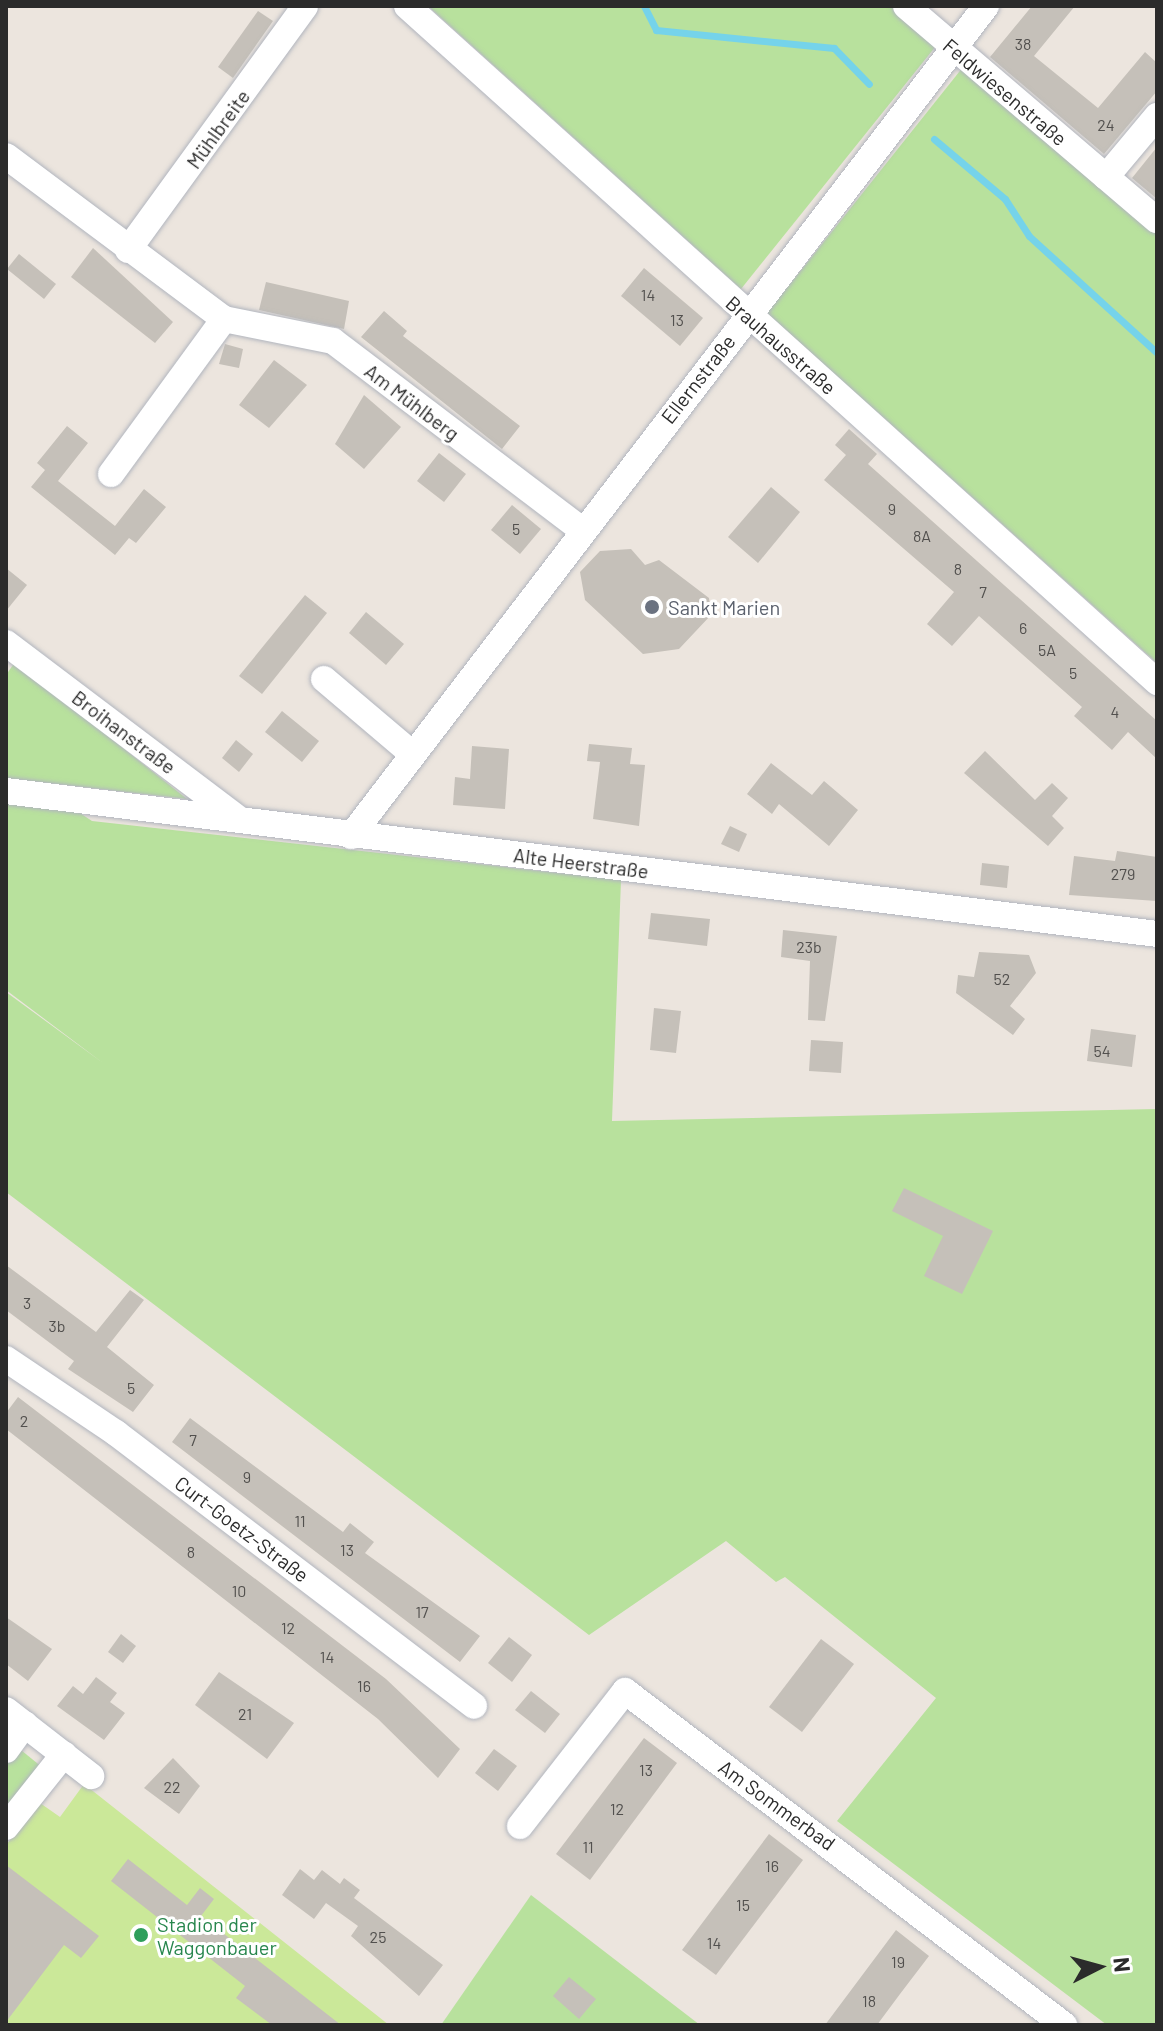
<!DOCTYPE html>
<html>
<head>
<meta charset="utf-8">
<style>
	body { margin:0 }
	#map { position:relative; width:1163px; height:2031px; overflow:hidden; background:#ece5de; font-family:Barlow,sans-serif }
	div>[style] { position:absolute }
	.green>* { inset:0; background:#b8e19d }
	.pitch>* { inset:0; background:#cbe899 }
	.stream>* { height:7px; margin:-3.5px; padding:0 3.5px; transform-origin:3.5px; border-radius:3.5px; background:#75d3ea }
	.building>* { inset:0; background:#c5c0b9 }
	.roads { filter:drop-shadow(0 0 2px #b1b5be) drop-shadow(0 0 2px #b1b5be) }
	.street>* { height:26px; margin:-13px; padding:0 13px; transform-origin:13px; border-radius:13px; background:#fff }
	.dots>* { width:22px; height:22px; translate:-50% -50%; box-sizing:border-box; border:4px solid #fff; border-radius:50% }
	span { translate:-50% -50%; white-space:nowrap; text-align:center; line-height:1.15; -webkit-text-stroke:6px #fff; paint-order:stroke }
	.number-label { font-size:16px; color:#52504e }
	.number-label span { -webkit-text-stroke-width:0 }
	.street-label { font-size:20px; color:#2b2b2b }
	.worship-label { font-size:20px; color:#5b616d }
	.left { translate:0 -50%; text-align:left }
	.leisure-label { font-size:20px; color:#27864d }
	.frame { position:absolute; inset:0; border:8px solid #2b2b2b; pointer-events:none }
	.north { position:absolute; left:1059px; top:1927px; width:80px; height:80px; -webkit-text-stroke:6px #fff; paint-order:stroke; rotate:84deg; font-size:22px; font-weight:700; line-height:32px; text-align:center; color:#2b2b2b }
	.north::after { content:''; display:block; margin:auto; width:28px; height:36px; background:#2b2b2b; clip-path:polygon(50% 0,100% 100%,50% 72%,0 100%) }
</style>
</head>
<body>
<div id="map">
	<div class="green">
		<div style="clip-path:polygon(428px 6px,895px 6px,936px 46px,741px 289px)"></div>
		<div style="clip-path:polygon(967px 62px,1157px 229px,1157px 663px,767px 313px)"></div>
		<div style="clip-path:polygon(15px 662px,187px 799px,6px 778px,6px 675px)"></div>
		<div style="clip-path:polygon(6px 802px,74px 809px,92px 821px,621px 880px,612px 1121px,1157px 1109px,1157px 2025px,1107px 2025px,837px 1821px,936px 1698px,785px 1577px,776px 1582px,726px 1541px,589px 1635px,6px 1192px,6px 992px,103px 1063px,6px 990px)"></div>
		<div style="clip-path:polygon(16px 1746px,48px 1772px,6px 1825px,6px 1760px)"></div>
		<div style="clip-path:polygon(531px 1895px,700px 2025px,441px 2025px)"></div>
	</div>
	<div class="pitch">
		<div style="clip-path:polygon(84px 1784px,389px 2025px,6px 2025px,6px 1845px,40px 1803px,60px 1817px)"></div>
	</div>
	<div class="stream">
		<div style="left:644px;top:6px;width:27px;rotate:63deg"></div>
		<div style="left:656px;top:30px;width:179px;rotate:5.8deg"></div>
		<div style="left:834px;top:48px;width:50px;rotate:45.8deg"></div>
		<div style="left:934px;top:139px;width:93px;rotate:40.2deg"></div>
		<div style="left:1005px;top:199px;width:44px;rotate:57deg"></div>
		<div style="left:1029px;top:236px;width:173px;rotate:42.4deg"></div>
	</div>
	<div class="building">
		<div style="clip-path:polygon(1032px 6px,1075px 6px,1034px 56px,1098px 108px,1145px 52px,1157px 63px,1157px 91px,1104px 154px,990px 57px)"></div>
		<div style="clip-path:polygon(258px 11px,273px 21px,233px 78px,218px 67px)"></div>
		<div style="clip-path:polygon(1157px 147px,1157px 199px,1132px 178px)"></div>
		<div style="clip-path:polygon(93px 248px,173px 322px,155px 343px,71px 277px)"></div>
		<div style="clip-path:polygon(19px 254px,56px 284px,44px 299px,7px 269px)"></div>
		<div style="clip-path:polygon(644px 268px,703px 318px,680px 346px,621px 296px)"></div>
		<div style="clip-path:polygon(266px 282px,349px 301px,344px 329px,259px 310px)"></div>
		<div style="clip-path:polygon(384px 311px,407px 331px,403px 336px,520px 426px,502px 449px,361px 337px)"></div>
		<div style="clip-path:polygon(225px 344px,243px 349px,239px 368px,219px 364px)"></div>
		<div style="clip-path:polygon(274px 360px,307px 385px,269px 428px,239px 405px)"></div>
		<div style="clip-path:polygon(364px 395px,401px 427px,364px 469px,335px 444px)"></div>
		<div style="clip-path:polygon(67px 426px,88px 443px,58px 481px,115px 526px,144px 489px,166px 507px,136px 543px,129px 538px,115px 555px,31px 487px,45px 470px,37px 463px)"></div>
		<div style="clip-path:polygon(849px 429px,877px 454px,868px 464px,1157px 721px,1157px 759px,1128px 732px,1112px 750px,1074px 716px,1082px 707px,979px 616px,952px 646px,927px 624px,954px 592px,824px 480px,846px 455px,835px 445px)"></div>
		<div style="clip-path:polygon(439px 453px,466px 474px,444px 502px,417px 481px)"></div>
		<div style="clip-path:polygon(771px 487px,800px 512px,758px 563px,728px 537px)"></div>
		<div style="clip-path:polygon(512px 505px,541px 529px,520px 554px,491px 530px)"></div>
		<div style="clip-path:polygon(631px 549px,645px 565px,659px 560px,709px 598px,711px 615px,679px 649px,643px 654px,585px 600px,580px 572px,600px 551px)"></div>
		<div style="clip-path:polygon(6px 568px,27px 585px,6px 611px)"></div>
		<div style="clip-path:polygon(305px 595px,327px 613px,262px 694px,239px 676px)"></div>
		<div style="clip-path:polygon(366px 612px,404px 644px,386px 665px,349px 633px)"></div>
		<div style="clip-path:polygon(282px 711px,319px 741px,302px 762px,265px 732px)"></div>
		<div style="clip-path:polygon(236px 740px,253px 754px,239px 772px,222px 758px)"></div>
		<div style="clip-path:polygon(589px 744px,632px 748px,630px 764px,645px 765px,639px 826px,593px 819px,600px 762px,587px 761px)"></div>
		<div style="clip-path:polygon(472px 746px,509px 749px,505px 809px,453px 805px,455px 777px,470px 779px)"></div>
		<div style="clip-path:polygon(985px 751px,1035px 800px,1052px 783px,1068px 798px,1052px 816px,1064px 828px,1048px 846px,964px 773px)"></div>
		<div style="clip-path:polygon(771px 763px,812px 795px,824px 781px,858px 810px,829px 846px,779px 804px,772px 814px,747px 794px)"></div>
		<div style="clip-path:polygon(730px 826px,747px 834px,739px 852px,721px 844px)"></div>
		<div style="clip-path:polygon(1117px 851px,1157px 857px,1157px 901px,1069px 895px,1074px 856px,1115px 861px)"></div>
		<div style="clip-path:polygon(982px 863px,1009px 866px,1007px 888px,980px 885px)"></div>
		<div style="clip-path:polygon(651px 913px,710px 919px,707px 946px,648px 939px)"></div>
		<div style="clip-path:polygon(783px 930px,837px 936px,825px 1021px,808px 1020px,810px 961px,781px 957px)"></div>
		<div style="clip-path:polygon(979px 952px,1029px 955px,1036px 973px,1010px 1006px,1025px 1019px,1013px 1035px,956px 993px,958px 975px,974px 977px)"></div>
		<div style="clip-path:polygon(654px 1008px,681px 1011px,676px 1053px,650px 1050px)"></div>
		<div style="clip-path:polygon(1091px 1029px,1136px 1035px,1132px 1067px,1087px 1061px)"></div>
		<div style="clip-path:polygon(811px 1040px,843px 1042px,841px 1073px,809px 1071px)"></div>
		<div style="clip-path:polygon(904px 1188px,993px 1231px,962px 1294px,924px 1276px,943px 1236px,892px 1211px)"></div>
		<div style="clip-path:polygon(6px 1265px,96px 1332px,130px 1290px,144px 1300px,107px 1347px,154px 1385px,133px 1412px,68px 1369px,74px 1361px,6px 1310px)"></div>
		<div style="clip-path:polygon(18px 1397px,386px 1679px,460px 1749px,438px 1778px,378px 1719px,6px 1429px,6px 1413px)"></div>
		<div style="clip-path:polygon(190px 1418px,343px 1532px,350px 1523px,374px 1542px,365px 1553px,480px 1636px,460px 1662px,172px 1442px)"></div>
		<div style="clip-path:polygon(6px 1617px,52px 1649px,28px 1681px,6px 1664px)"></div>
		<div style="clip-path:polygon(121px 1634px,136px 1646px,123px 1663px,108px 1652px)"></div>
		<div style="clip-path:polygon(509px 1637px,532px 1655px,512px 1682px,488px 1663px)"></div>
		<div style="clip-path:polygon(821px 1639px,854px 1664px,802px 1732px,769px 1707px)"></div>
		<div style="clip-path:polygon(219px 1672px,294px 1723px,267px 1759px,195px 1705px)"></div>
		<div style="clip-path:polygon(96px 1677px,117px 1693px,110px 1702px,125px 1713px,104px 1740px,57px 1706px,73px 1686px,83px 1694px)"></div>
		<div style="clip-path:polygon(531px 1691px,560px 1714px,545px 1733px,515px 1710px)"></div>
		<div style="clip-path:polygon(644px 1738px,677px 1763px,590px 1880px,556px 1854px)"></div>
		<div style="clip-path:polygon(494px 1749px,517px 1766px,498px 1791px,475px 1773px)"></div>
		<div style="clip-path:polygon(173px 1758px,200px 1786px,179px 1814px,144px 1788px)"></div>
		<div style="clip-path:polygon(769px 1834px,803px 1860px,716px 1975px,682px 1950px)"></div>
		<div style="clip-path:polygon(128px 1859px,187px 1905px,200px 1888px,214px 1899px,201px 1916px,341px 2025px,272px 2025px,236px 1998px,245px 1986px,111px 1881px)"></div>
		<div style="clip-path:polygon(6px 1865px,99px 1936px,81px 1958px,64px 1945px,6px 2022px)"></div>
		<div style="clip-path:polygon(300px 1869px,314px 1880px,322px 1870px,340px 1884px,344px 1878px,360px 1890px,354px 1898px,443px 1965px,419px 1996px,351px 1936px,358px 1926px,326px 1903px,314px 1919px,282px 1895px)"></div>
		<div style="clip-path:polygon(896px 1930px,929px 1956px,900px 1994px,877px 2025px,825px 2025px)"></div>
		<div style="clip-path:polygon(569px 1977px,596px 1999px,579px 2019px,553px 1996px)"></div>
	</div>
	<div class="roads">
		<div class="street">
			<div style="left:407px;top:6px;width:1010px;rotate:42.03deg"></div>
			<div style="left:906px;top:6px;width:330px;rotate:40.5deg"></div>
			<div style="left:6px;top:156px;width:272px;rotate:36.8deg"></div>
			<div style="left:224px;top:319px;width:111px;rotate:11.4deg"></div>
			<div style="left:333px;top:341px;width:311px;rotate:37.2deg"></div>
			<div style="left:1106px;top:177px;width:80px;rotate:-50.1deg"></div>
			<div style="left:128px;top:250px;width:301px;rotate:-54deg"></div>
			<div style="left:111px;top:474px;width:192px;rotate:-53.9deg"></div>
			<div style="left:6px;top:643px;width:292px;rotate:37.1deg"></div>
			<div style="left:324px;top:679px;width:113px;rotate:40.3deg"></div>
			<div style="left:6px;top:791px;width:1160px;rotate:7.08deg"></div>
			<div style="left:351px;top:836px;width:1045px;rotate:-52.58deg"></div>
			<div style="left:6px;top:1359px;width:133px;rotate:33.9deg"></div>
			<div style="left:116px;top:1433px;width:450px;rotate:37.3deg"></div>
			<div style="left:6px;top:1710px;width:108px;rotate:37.8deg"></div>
			<div style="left:6px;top:1750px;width:32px;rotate:-54deg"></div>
			<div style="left:520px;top:1826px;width:171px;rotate:-52.1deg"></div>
			<div style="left:625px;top:1691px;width:552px;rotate:37.26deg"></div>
			<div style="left:6px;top:1827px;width:93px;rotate:-51.5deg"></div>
		</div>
	</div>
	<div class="dots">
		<div style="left:652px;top:607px;background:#6b7280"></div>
		<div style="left:141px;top:1935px;background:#2e9e5b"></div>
	</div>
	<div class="number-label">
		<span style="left:1023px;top:44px">38</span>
		<span style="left:1106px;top:125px">24</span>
		<span style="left:648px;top:295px">14</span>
		<span style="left:677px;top:320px">13</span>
		<span style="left:892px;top:509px">9</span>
		<span style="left:516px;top:529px">5</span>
		<span style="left:922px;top:536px">8A</span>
		<span style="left:958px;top:569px">8</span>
		<span style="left:983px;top:592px">7</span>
		<span style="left:1023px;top:628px">6</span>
		<span style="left:1047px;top:650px">5A</span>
		<span style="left:1073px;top:673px">5</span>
		<span style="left:1115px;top:712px">4</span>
		<span style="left:1123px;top:874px">279</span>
		<span style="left:809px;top:947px">23b</span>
		<span style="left:1002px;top:979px">52</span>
		<span style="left:1102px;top:1051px">54</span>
		<span style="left:27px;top:1303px">3</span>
		<span style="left:57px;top:1326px">3b</span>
		<span style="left:131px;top:1388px">5</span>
		<span style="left:24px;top:1421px">2</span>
		<span style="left:193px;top:1440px">7</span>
		<span style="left:247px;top:1477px">9</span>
		<span style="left:300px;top:1521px">11</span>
		<span style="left:347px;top:1550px">13</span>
		<span style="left:191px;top:1552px">8</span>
		<span style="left:239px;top:1591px">10</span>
		<span style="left:422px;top:1612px">17</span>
		<span style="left:288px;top:1628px">12</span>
		<span style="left:327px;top:1657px">14</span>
		<span style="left:364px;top:1686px">16</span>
		<span style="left:245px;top:1714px">21</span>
		<span style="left:646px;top:1770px">13</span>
		<span style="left:172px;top:1787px">22</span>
		<span style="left:617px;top:1809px">12</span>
		<span style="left:588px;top:1847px">11</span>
		<span style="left:772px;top:1866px">16</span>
		<span style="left:743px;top:1905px">15</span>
		<span style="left:378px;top:1937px">25</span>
		<span style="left:714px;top:1943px">14</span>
		<span style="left:898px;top:1962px">19</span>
		<span style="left:869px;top:2001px">18</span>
	</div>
	<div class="street-label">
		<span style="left:1005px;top:92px;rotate:40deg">Feldwiesenstraße</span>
		<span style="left:218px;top:129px;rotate:-54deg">Mühlbreite</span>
		<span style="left:781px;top:345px;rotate:41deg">Brauhausstraße</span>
		<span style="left:698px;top:379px;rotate:-52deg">Ellernstraße</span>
		<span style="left:412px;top:402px;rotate:37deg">Am Mühlberg</span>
		<span style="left:124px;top:732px;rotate:37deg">Broihanstraße</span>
		<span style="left:581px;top:863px;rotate:7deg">Alte Heerstraße</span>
		<span style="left:242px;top:1529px;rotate:37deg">Curt-Goetz-Straße</span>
		<span style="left:777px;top:1805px;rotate:36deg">Am Sommerbad</span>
	</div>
	<div class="worship-label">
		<span class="left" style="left:668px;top:607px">Sankt Marien</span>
	</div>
	<div class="leisure-label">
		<span class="left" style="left:157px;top:1936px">Stadion der<br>Waggonbauer</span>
	</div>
	<div class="frame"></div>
	<div class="north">N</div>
</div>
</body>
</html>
